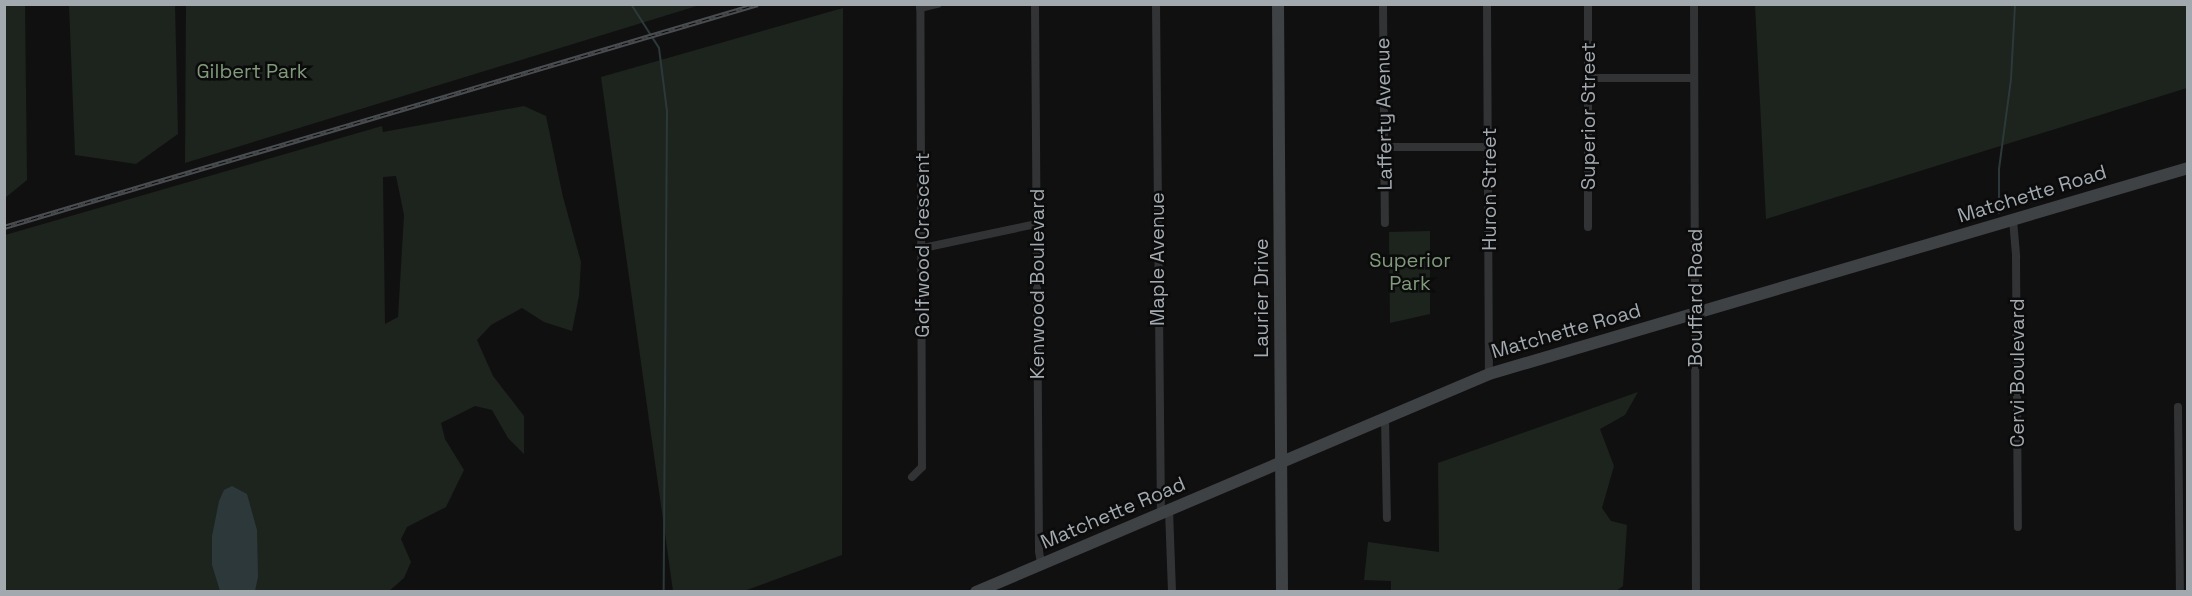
<!DOCTYPE html>
<html>
<head>
<meta charset="utf-8">
<style>
	body { margin:0 }
	#map { position:relative; width:2192px; height:596px; overflow:hidden; background:#101011; font-family:"Space Grotesk",sans-serif }
	div>[style] { position:absolute }
	.green>* { inset:0; background:#1d231d }
	.water>* { inset:0; background:#2d383a }
	.stream>* { height:2px; margin:-1px; padding:0 1px; transform-origin:1px; border-radius:1px; background:#2d383a }
	.street>* { height:8px; margin:-4px; padding:0 4px; transform-origin:4px; border-radius:4px; background:#313335 }
	.secondary>* { height:12px; margin:-6px; padding:0 6px; transform-origin:6px; border-radius:6px; background:#3f4245 }
	.rail>* { height:4.5px; margin-top:-2.25px; transform-origin:0; background:repeating-linear-gradient(90deg,#0b0b0c 0 7px,#4a4d50 0 14px); box-sizing:border-box; border-block:2px solid #4a4d50 }
	span { translate:-50% -50%; white-space:nowrap; text-align:center; line-height:1.15; -webkit-text-stroke:5px #0b0b0c; paint-order:stroke }
	.park-label { font-size:20px; color:#819a7b }
	.street-label { font-size:20px; color:#a2aab0 }
	.frame { position:absolute; inset:0; border:6px solid #a2aab0; pointer-events:none }
</style>
</head>
<body>
<div id="map">
	<div class="green">
		<div style="clip-path:polygon(5px 4px,25px 5px,27px 180px,5px 198px)"></div>
		<div style="clip-path:polygon(69px 5px,175px 5px,178px 134px,136px 164px,75px 155px)"></div>
		<div style="clip-path:polygon(186px 5px,186px 4px,700px 5px,185px 163px)"></div>
		<div style="clip-path:polygon(1755px 5px,2187px 5px,2187px 88px,1766px 219px)"></div>
		<div style="clip-path:polygon(843px 8px,842px 555px,744px 591px,673px 591px,601px 77px)"></div>
		<div style="clip-path:polygon(evenodd,524px 106px,546px 116px,563px 197px,581px 262px,579px 296px,572px 331px,544px 322px,522px 308px,491px 325px,477px 340px,493px 376px,524px 416px,524px 454px,508px 438px,492px 410px,475px 406px,441px 423px,445px 439px,464px 470px,446px 507px,407px 527px,401px 539px,411px 562px,404px 578px,388px 592px,5px 591px,5px 235px,382px 126px,383px 132px,524px 106px,396px 176px,404px 215px,398px 317px,385px 324px,383px 177px,396px 176px)"></div>
		<div style="clip-path:polygon(1430px 231px,1430px 314px,1390px 323px,1389px 232px)"></div>
		<div style="clip-path:polygon(1638px 392px,1625px 415px,1600px 429px,1614px 466px,1602px 508px,1611px 521px,1627px 525px,1623px 586px,1616px 591px,1391px 592px,1391px 581px,1364px 580px,1368px 542px,1439px 552px,1438px 463px)"></div>
	</div>
	<div class="water">
		<div style="clip-path:polygon(232px 486px,247px 494px,257px 530px,258px 577px,255px 591px,220px 591px,212px 565px,212px 536px,219px 501px,224px 490px)"></div>
	</div>
	<div class="stream">
		<div style="left:631px;top:4px;width:52px;rotate:57.5deg"></div>
		<div style="left:659px;top:48px;width:64px;rotate:82.8deg"></div>
		<div style="left:667px;top:111px;width:481px;rotate:90.4deg"></div>
		<div style="left:1999px;top:213px;width:44px;rotate:-90deg"></div>
		<div style="left:1999px;top:169px;width:91px;rotate:-82.4deg"></div>
		<div style="left:2011px;top:79px;width:75px;rotate:-86.9deg"></div>
	</div>
	<div class="street">
		<div style="left:1035px;top:4px;width:547px;rotate:89.58deg"></div>
		<div style="left:1039px;top:551px;width:13px;rotate:81deg"></div>
		<div style="left:1156px;top:4px;width:509px;rotate:89.44deg"></div>
		<div style="left:1383px;top:4px;width:219px;rotate:89.5deg"></div>
		<div style="left:1487px;top:4px;width:370px;rotate:89.7deg"></div>
		<div style="left:1588px;top:4px;width:223px;rotate:90deg"></div>
		<div style="left:1694px;top:4px;width:588px;rotate:89.81deg"></div>
		<div style="left:1589px;top:78px;width:105px"></div>
		<div style="left:1385px;top:147px;width:104px"></div>
		<div style="left:2013px;top:220px;width:37px;rotate:85deg"></div>
		<div style="left:2016px;top:257px;width:270px;rotate:89.6deg"></div>
		<div style="left:923px;top:248px;width:116px;rotate:-12deg"></div>
		<div style="left:2178px;top:407px;width:185px;rotate:89.4deg"></div>
		<div style="left:1385px;top:418px;width:100px;rotate:88.9deg"></div>
		<div style="left:912px;top:477px;width:14px;rotate:-45deg"></div>
		<div style="left:922px;top:467px;width:459px;rotate:-90.2deg"></div>
		<div style="left:920px;top:8px;width:18px;rotate:-13deg"></div>
		<div style="left:1169px;top:510px;width:82px;rotate:87.9deg"></div>
	</div>
	<div class="secondary">
		<div style="left:1278px;top:4px;width:588px;rotate:89.61deg"></div>
		<div style="left:976px;top:592px;width:557px;rotate:-23.02deg"></div>
		<div style="left:1489px;top:374px;width:729px;rotate:-16.42deg"></div>
	</div>
	<div class="rail">
		<div style="left:4px;top:227px;width:786px;rotate:-16.48deg"></div>
	</div>
	<div class="park-label">
		<span style="left:252px;top:71px">Gilbert Park</span>
		<span style="left:1410px;top:272px">Superior<br>Park</span>
	</div>
	<div class="street-label">
		<span style="left:1384px;top:114px;rotate:-91deg">Lafferty Avenue</span>
		<span style="left:1588px;top:116px;rotate:-90deg">Superior Street</span>
		<span style="left:1489px;top:189px;rotate:-90deg">Huron Street</span>
		<span style="left:2032px;top:194px;rotate:-17deg">Matchette Road</span>
		<span style="left:922px;top:245px;rotate:-90deg">Golfwood Crescent</span>
		<span style="left:1157px;top:259px;rotate:-90deg">Maple Avenue</span>
		<span style="left:1037px;top:284px;rotate:-90deg">Kenwood Boulevard</span>
		<span style="left:1261px;top:298px;rotate:-90deg">Laurier Drive</span>
		<span style="left:1695px;top:298px;rotate:-90deg">Bouffard Road</span>
		<span style="left:1566px;top:331px;rotate:-16deg">Matchette Road</span>
		<span style="left:2017px;top:373px;rotate:-90deg">Cervi Boulevard</span>
		<span style="left:1113px;top:513px;rotate:-23deg">Matchette Road</span>
	</div>
	<div class="frame"></div>
</div>
</body>
</html>
